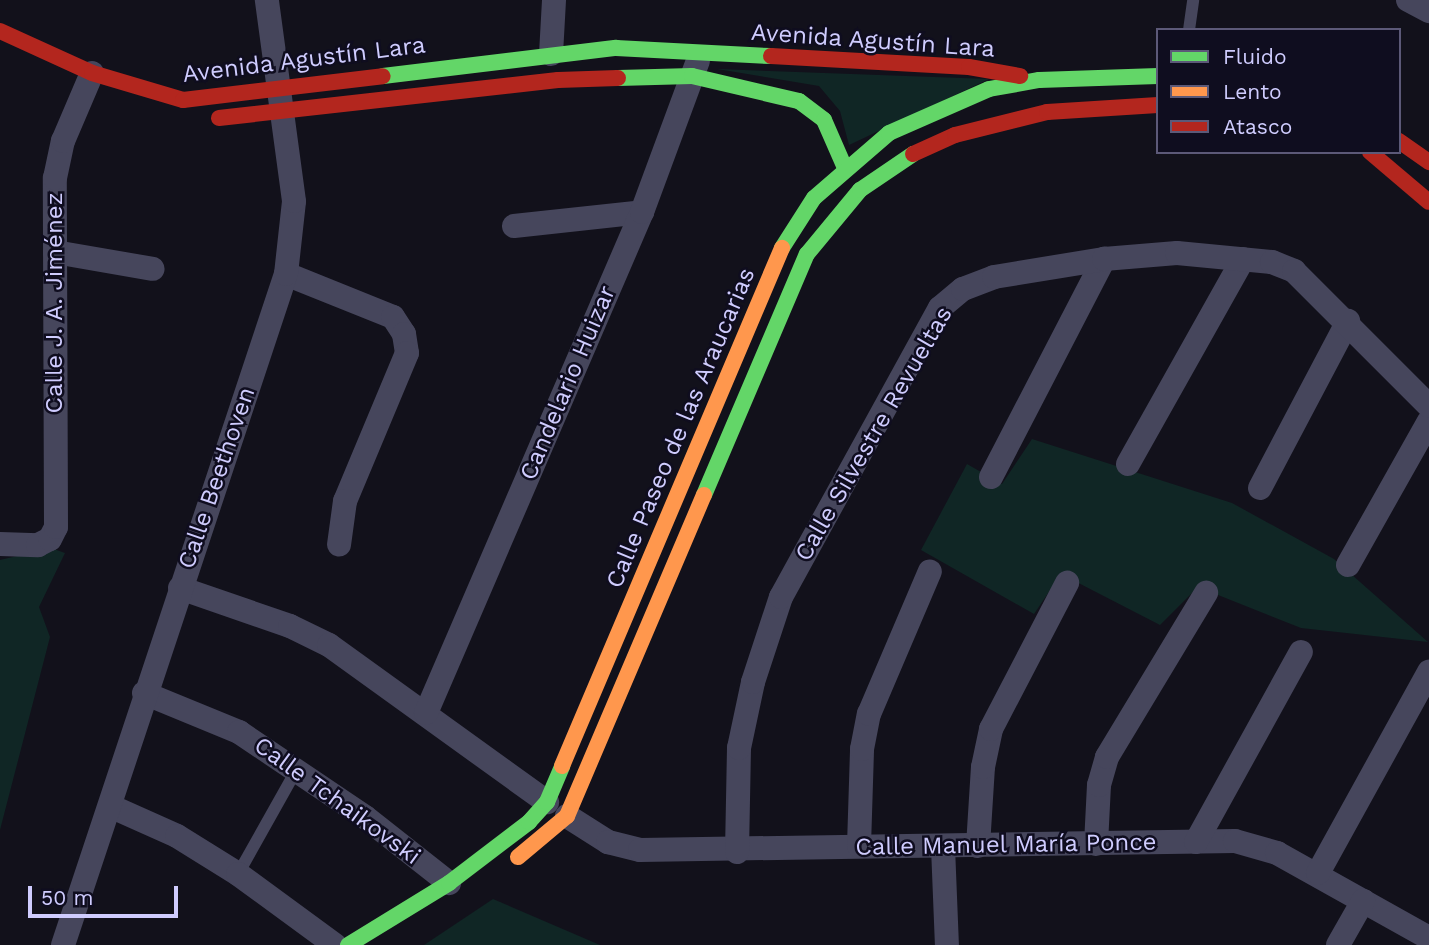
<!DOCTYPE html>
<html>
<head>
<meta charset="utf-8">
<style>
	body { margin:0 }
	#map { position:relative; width:1429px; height:945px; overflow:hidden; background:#12111b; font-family:"Work Sans",sans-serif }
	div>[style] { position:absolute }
	.green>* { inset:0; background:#102625 }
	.lane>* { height:12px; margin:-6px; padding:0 6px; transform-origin:6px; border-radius:6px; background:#46465c }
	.street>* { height:24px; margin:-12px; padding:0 12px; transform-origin:12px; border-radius:12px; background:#46465c }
	.fast>* { height:16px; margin:-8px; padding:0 8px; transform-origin:8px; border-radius:8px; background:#63d668 }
	.slow>* { height:16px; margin:-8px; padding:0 8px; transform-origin:8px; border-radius:8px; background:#ff974d }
	.jam>* { height:16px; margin:-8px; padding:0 8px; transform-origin:8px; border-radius:8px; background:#b3261e }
	span { translate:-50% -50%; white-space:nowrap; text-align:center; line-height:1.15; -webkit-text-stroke:5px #0f0d1f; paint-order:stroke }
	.street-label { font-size:24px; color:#cfccfe }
	.legend { position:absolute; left:1156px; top:28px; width:245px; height:126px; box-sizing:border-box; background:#0f0d1f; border:2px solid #5c5978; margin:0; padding:9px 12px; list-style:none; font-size:21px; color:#cfccfe }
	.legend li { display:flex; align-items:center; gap:14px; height:35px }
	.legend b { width:35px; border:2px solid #5c5978 }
	.scale { position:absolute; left:28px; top:886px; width:150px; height:32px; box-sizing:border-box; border:4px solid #cfccfe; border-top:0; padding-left:9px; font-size:21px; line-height:24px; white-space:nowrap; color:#cfccfe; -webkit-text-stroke:5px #0f0d1f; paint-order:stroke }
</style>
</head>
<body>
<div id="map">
	<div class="green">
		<div style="clip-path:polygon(717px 69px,989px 79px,849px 145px,840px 111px,819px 86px)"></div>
		<div style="clip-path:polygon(1032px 439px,1232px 503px,1334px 559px,1428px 642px,1301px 628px,1198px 587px,1160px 625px,1061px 574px,1034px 614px,921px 550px,967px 464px,1002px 484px)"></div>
		<div style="clip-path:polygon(51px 548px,65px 553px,39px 607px,50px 637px,0 830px,0 560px)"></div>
		<div style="clip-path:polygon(493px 899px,600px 945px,424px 945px)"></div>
	</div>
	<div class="lane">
		<div style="left:1189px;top:30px;width:30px;rotate:-82deg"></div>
		<div style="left:238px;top:874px;width:120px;rotate:-60.7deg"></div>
	</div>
	<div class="street">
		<div style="left:1408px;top:0;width:24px;rotate:28deg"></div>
		<div style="left:551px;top:54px;width:54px;rotate:-86.8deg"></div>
		<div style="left:514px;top:226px;width:129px;rotate:-6.2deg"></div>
		<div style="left:55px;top:252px;width:99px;rotate:9.8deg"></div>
		<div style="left:286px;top:274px;width:115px;rotate:21.9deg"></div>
		<div style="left:393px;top:317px;width:20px;rotate:57deg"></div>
		<div style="left:404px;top:334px;width:19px;rotate:81deg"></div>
		<div style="left:407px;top:353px;width:160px;rotate:112.7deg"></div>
		<div style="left:345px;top:501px;width:44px;rotate:97.8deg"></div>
		<div style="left:1128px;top:464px;width:235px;rotate:-60.7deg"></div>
		<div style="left:991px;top:477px;width:246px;rotate:-62.6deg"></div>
		<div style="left:1260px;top:488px;width:189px;rotate:-62.2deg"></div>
		<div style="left:0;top:544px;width:38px;rotate:2deg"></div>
		<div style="left:38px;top:545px;width:13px;rotate:-27deg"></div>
		<div style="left:50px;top:539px;width:13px;rotate:-63deg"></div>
		<div style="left:56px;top:527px;width:349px;rotate:-90.2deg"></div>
		<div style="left:55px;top:178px;width:38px;rotate:-78deg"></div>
		<div style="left:63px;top:141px;width:74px;rotate:-66.9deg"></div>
		<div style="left:1348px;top:565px;width:165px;rotate:-60.6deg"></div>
		<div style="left:180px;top:588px;width:116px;rotate:19.1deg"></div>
		<div style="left:290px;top:626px;width:43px;rotate:26deg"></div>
		<div style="left:329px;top:645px;width:269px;rotate:35.8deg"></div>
		<div style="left:144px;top:693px;width:103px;rotate:22.3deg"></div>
		<div style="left:239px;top:732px;width:152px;rotate:34deg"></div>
		<div style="left:365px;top:817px;width:107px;rotate:38.2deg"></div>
		<div style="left:426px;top:713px;width:546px;rotate:-66.68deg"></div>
		<div style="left:642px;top:212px;width:161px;rotate:-69.7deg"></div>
		<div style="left:110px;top:806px;width:73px;rotate:24.1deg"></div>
		<div style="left:177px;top:836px;width:72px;rotate:31.9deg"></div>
		<div style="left:238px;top:874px;width:120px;rotate:36.2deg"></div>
		<div style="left:567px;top:816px;width:49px;rotate:32.4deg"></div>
		<div style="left:608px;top:842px;width:33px;rotate:14deg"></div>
		<div style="left:640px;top:850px;width:595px;rotate:-0.87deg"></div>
		<div style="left:1235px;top:841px;width:44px;rotate:15.9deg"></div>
		<div style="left:1277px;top:853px;width:174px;rotate:29.2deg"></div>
		<div style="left:1196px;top:842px;width:217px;rotate:-61.1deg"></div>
		<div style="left:1096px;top:844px;width:59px;rotate:-87.1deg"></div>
		<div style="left:1099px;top:785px;width:29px;rotate:-74deg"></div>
		<div style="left:1107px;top:757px;width:192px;rotate:-58.9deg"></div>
		<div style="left:859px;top:846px;width:97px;rotate:-88.2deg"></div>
		<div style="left:862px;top:749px;width:36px;rotate:-79deg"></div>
		<div style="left:869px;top:714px;width:155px;rotate:-66.9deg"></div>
		<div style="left:978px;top:846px;width:79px;rotate:-86.4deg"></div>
		<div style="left:983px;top:767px;width:39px;rotate:-78deg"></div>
		<div style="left:991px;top:729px;width:165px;rotate:-62.5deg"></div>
		<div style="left:943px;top:847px;width:98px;rotate:87.7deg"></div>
		<div style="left:737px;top:852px;width:104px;rotate:-88.9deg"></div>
		<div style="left:739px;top:748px;width:67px;rotate:-78deg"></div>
		<div style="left:753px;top:682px;width:89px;rotate:-71.8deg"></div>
		<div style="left:781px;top:597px;width:330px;rotate:-61.2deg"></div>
		<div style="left:940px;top:308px;width:30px;rotate:-40deg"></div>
		<div style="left:963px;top:289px;width:33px;rotate:-21deg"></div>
		<div style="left:994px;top:277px;width:111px;rotate:-9.3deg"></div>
		<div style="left:1104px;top:259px;width:73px;rotate:-4.7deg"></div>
		<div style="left:1177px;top:253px;width:95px;rotate:5.4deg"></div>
		<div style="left:1272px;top:262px;width:24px;rotate:22deg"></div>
		<div style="left:1294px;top:271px;width:191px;rotate:45deg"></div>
		<div style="left:1318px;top:873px;width:230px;rotate:-61.1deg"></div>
		<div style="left:63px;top:945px;width:707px;rotate:-71.62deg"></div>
		<div style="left:286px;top:274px;width:73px;rotate:-83.7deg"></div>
		<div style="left:294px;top:201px;width:203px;rotate:-97.7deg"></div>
		<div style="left:1338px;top:945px;width:51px;rotate:-60.4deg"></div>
	</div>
	<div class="fast">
		<div style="left:383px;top:76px;width:235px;rotate:-6.9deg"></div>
		<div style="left:616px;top:48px;width:155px;rotate:3deg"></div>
		<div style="left:618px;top:78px;width:74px;rotate:-1.5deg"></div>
		<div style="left:692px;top:76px;width:110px;rotate:13.2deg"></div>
		<div style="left:799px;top:101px;width:31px;rotate:37deg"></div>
		<div style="left:824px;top:120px;width:52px;rotate:66.4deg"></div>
		<div style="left:782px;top:248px;width:59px;rotate:-57.4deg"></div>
		<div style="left:814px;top:198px;width:99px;rotate:-40.9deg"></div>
		<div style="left:889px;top:133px;width:109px;rotate:-23.7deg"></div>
		<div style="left:989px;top:89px;width:51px;rotate:-10.2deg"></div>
		<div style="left:1039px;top:80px;width:119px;rotate:-1.9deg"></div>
		<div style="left:704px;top:495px;width:262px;rotate:-66.9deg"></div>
		<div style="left:807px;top:254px;width:83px;rotate:-50.4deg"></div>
		<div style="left:860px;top:190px;width:64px;rotate:-34.2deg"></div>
		<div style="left:348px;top:945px;width:119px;rotate:-31.5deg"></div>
		<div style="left:449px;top:883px;width:101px;rotate:-37.3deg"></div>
		<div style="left:529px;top:822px;width:27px;rotate:-48deg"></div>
		<div style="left:547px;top:802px;width:39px;rotate:-67deg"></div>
	</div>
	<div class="slow">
		<div style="left:562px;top:766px;width:563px;rotate:-66.99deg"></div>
		<div style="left:518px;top:857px;width:64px;rotate:-39.9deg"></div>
		<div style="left:567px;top:816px;width:349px;rotate:-66.9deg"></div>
	</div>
	<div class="jam">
		<div style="left:0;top:31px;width:101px;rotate:24.5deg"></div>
		<div style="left:92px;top:73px;width:95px;rotate:16.5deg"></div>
		<div style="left:183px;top:100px;width:201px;rotate:-6.8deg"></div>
		<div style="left:771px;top:56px;width:198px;rotate:3.2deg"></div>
		<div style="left:969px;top:67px;width:52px;rotate:10deg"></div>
		<div style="left:219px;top:118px;width:341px;rotate:-6.4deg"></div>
		<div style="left:558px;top:80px;width:60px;rotate:-1.9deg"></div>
		<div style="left:1399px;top:141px;width:37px;rotate:35deg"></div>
		<div style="left:1370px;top:152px;width:77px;rotate:40.3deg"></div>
		<div style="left:913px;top:154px;width:46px;rotate:-24.3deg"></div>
		<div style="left:955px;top:135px;width:95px;rotate:-14deg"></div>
		<div style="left:1047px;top:112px;width:111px;rotate:-3.6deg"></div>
	</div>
	<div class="street-label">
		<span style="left:873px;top:41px;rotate:4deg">Avenida Agustín Lara</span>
		<span style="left:304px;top:60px;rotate:-7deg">Avenida Agustín Lara</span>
		<span style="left:55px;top:303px;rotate:-90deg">Calle J. A. Jiménez</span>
		<span style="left:568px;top:383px;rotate:-67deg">Candelario Huizar</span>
		<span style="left:681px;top:428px;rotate:-67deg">Calle Paseo de las Araucarias</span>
		<span style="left:874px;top:434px;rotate:-60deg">Calle Silvestre Revueltas</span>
		<span style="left:217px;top:478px;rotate:-71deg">Calle Beethoven</span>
		<span style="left:337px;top:801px;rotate:36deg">Calle Tchaikovski</span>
		<span style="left:1006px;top:845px;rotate:-1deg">Calle Manuel María Ponce</span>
	</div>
	<ul class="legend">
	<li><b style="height:9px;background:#63d668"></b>Fluido</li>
	<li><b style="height:9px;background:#ff974d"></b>Lento</li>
	<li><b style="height:9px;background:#b3261e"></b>Atasco</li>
	</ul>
	<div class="scale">50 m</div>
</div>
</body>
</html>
